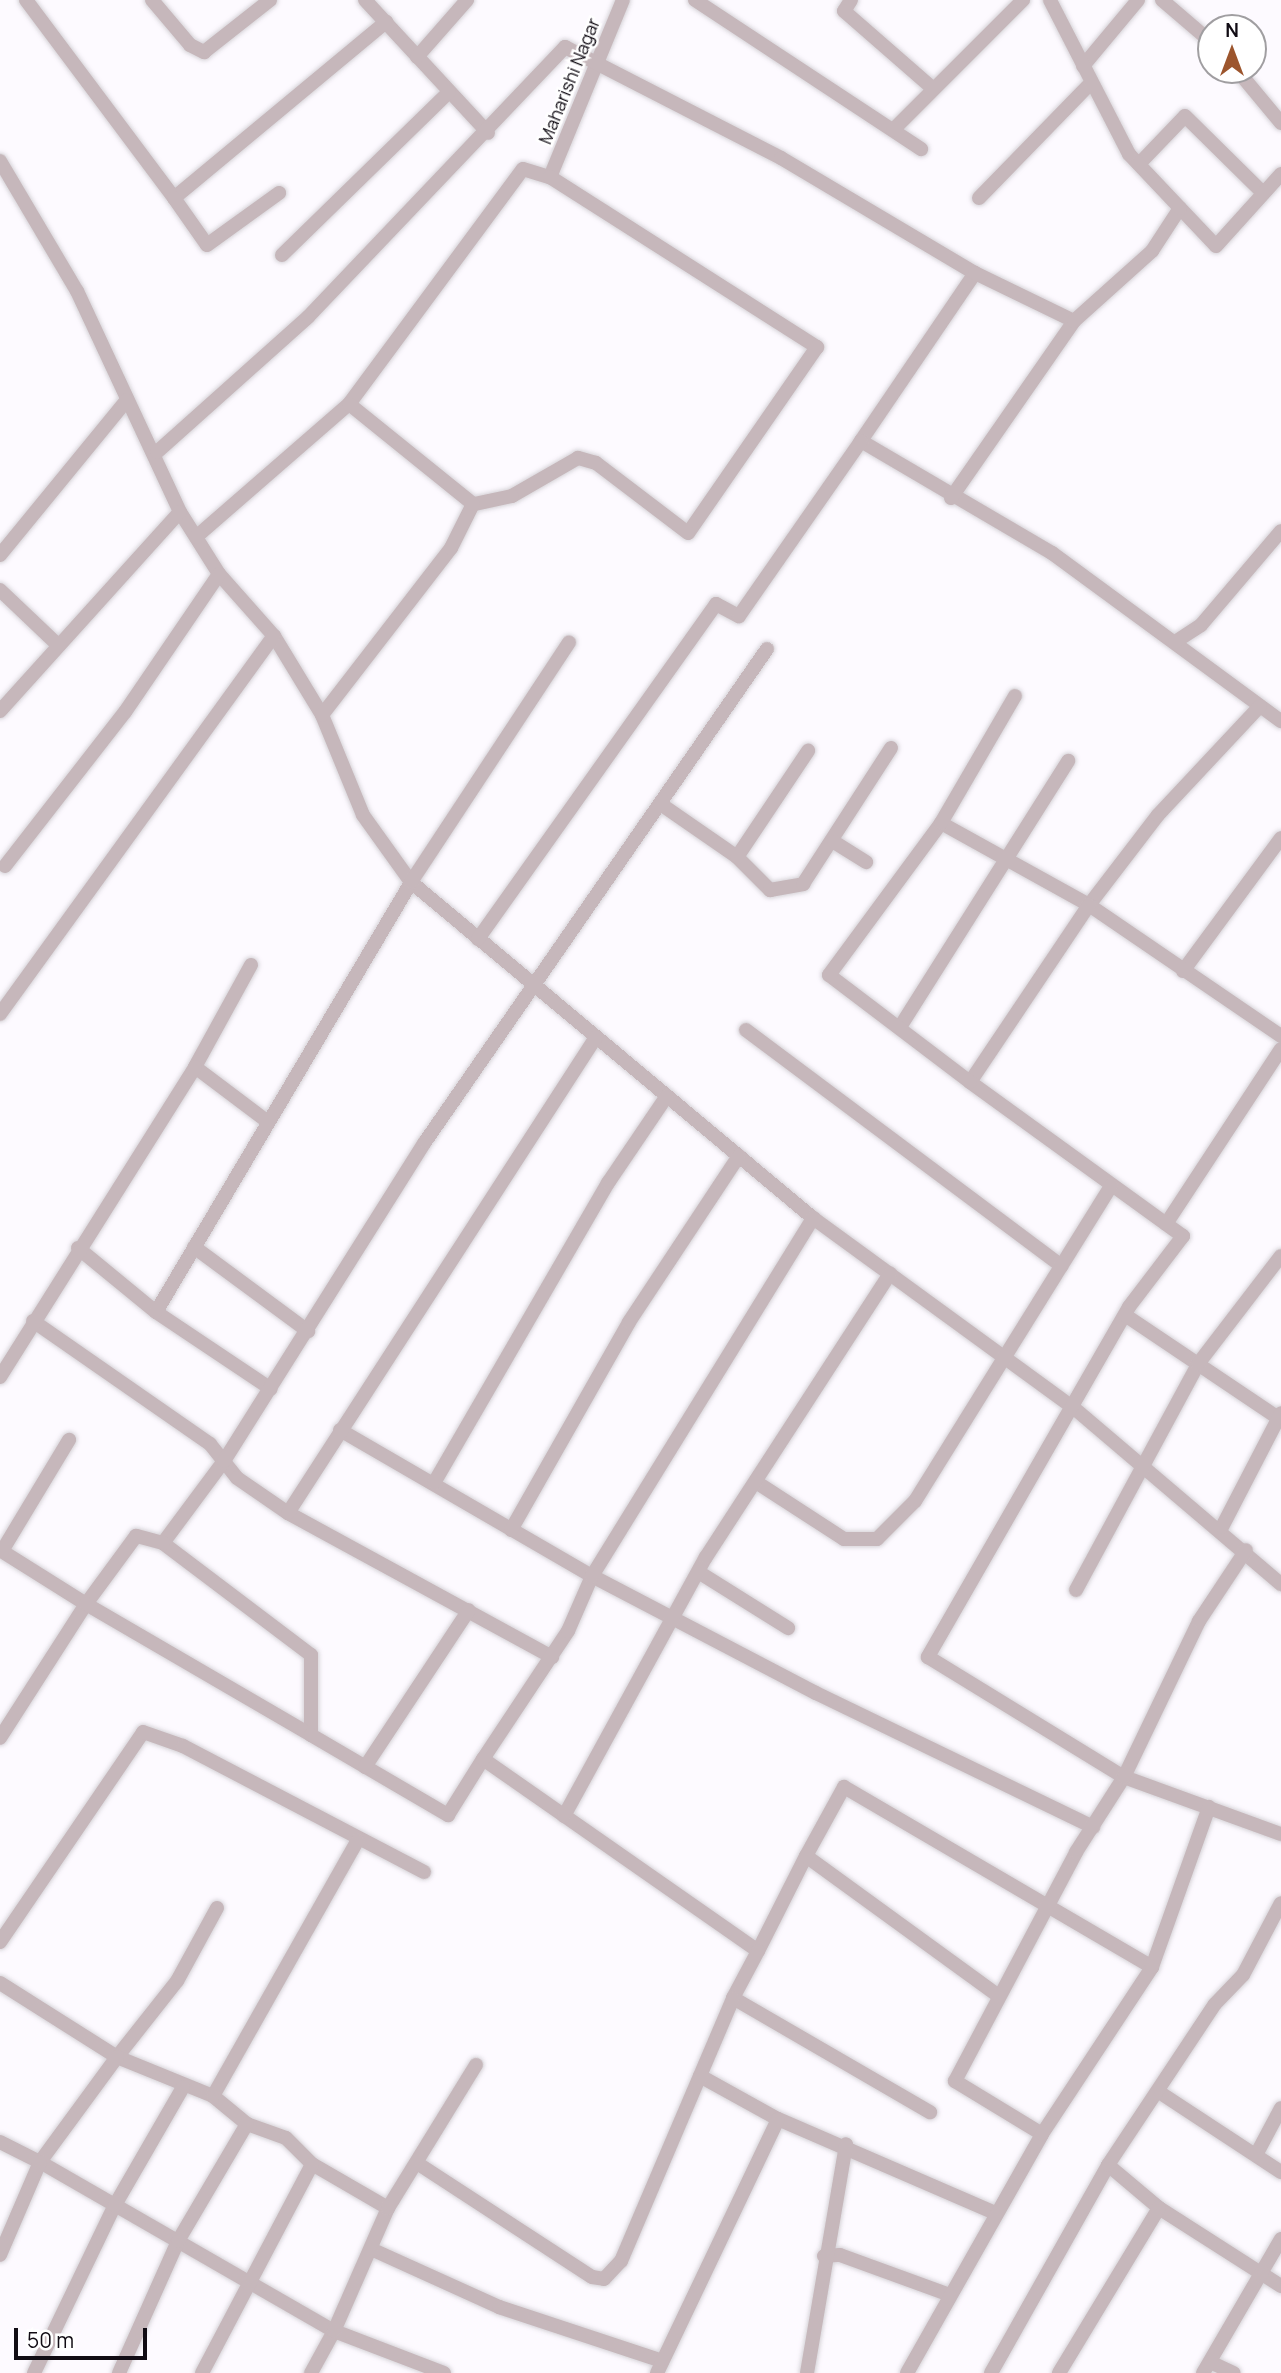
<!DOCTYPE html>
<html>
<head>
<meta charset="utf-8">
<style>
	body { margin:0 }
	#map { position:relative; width:1281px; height:2373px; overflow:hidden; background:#fdfaff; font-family:Manrope,sans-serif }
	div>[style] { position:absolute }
	.roads { filter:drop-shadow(0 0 2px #d7d4d9) drop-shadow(0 0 2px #d7d4d9) }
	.street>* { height:14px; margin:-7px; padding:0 7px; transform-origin:7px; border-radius:7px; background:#c6b7bb }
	span { translate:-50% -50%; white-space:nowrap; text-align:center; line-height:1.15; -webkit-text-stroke:5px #fff; paint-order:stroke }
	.street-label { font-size:18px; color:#110c14 }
	.north { position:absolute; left:1197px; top:14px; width:70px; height:70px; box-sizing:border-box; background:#fff; border:2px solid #a09ea1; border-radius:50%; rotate:0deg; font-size:19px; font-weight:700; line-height:28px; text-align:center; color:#110c14 }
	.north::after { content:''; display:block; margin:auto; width:24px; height:32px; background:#9c552d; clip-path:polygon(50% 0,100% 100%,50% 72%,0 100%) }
	.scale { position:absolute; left:14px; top:2328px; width:133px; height:32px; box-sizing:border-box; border:4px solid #110c14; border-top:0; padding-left:9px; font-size:21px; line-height:24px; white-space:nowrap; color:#110c14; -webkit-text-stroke:5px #fff; paint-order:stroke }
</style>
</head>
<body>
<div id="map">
	<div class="roads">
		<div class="street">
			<div style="left:26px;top:0;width:247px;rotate:53.2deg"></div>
			<div style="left:174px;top:198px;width:276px;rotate:-39.7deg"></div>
			<div style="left:152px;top:0;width:59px;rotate:49.8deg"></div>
			<div style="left:190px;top:45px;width:16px;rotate:27deg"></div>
			<div style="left:204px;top:52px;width:84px;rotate:-38.2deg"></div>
			<div style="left:365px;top:0;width:181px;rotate:47.2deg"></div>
			<div style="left:695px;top:0;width:271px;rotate:33.4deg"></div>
			<div style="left:851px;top:0;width:13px;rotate:122deg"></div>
			<div style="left:844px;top:11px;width:116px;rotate:41.1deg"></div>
			<div style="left:1162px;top:0;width:65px;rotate:40.6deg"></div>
			<div style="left:417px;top:57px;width:76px;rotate:-48.7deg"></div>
			<div style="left:1083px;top:66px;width:86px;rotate:-50.2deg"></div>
			<div style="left:1237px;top:70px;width:69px;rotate:50.3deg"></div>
			<div style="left:893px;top:130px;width:184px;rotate:-45deg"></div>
			<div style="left:0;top:161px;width:151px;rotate:59.4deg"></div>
			<div style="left:77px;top:291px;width:244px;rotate:65deg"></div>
			<div style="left:180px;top:512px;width:73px;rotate:57.8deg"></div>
			<div style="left:219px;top:574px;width:83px;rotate:48.4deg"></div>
			<div style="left:274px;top:636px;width:92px;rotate:58.7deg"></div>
			<div style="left:322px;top:715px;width:108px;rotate:67.7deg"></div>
			<div style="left:363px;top:815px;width:82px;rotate:54.4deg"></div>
			<div style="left:411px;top:882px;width:524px;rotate:39.89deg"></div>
			<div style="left:813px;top:1218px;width:323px;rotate:36.1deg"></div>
			<div style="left:1074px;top:1408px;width:272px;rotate:40.4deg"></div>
			<div style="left:1139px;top:164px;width:66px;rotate:-46.2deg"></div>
			<div style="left:1185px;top:116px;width:110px;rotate:44.6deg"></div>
			<div style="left:550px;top:177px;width:191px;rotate:-67.6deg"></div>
			<div style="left:174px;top:198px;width:57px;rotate:54.9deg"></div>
			<div style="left:207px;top:245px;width:89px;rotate:-35.8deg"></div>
			<div style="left:979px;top:198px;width:161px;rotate:-45.8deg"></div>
			<div style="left:1180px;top:208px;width:52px;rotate:46.5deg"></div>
			<div style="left:1216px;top:246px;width:97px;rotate:-47.9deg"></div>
			<div style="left:282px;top:255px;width:233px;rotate:-44.3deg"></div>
			<div style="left:975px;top:273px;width:203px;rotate:124.2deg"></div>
			<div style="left:861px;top:441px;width:221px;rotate:30.4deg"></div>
			<div style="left:1052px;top:553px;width:284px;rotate:36.3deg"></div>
			<div style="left:157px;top:452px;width:203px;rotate:-41.8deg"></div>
			<div style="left:308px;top:317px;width:373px;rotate:-46.4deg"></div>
			<div style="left:565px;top:47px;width:243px;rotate:27.2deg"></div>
			<div style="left:781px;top:158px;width:226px;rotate:30.7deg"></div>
			<div style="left:975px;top:273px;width:110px;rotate:25.9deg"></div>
			<div style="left:951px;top:498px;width:216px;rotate:-55.2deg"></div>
			<div style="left:1074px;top:321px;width:105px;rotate:-41.9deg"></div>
			<div style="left:1152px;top:251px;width:51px;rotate:-56.9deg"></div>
			<div style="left:1180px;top:208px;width:74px;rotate:-133.4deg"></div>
			<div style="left:1129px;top:154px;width:173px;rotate:-117.2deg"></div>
			<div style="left:196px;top:537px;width:203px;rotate:-41deg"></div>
			<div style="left:349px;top:404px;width:292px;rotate:-53.5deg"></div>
			<div style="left:523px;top:169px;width:28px;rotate:17deg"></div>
			<div style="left:550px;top:177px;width:317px;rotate:32.5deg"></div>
			<div style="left:817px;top:347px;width:226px;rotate:124.7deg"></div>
			<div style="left:688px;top:533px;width:116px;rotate:-142.7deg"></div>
			<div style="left:596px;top:463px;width:19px;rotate:-164deg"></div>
			<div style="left:578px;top:458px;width:76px;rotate:150.1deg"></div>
			<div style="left:512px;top:496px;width:40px;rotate:168deg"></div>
			<div style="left:0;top:555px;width:200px;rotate:-50.7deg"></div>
			<div style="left:0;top:590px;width:80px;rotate:43.5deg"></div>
			<div style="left:1175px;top:642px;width:31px;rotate:-33deg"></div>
			<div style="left:1201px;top:625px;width:123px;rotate:-49.6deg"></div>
			<div style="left:0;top:711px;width:268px;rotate:-47.9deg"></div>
			<div style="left:322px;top:715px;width:211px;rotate:-52.3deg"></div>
			<div style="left:451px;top:548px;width:49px;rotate:-63.4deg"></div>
			<div style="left:473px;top:504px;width:159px;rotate:-141.1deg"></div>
			<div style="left:662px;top:805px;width:91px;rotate:34.7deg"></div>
			<div style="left:737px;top:857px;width:47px;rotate:45deg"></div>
			<div style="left:770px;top:890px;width:34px;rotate:-10deg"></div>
			<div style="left:803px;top:884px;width:162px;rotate:-57.1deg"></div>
			<div style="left:941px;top:823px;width:169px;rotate:29deg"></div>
			<div style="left:1089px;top:905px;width:113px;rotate:-52.5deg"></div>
			<div style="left:1158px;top:815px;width:149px;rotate:-46.9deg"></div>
			<div style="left:834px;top:842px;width:38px;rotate:32deg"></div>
			<div style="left:737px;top:857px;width:128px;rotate:-56.2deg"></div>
			<div style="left:5px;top:866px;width:195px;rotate:-52.1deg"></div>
			<div style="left:125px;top:712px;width:167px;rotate:-55.7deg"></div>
			<div style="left:478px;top:939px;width:411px;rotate:-54.6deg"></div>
			<div style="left:716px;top:604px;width:26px;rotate:28deg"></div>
			<div style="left:739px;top:616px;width:213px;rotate:-55.1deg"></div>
			<div style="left:251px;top:965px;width:116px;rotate:118.8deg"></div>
			<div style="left:195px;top:1067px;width:91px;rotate:37deg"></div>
			<div style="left:1183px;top:971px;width:165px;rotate:-53.6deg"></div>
			<div style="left:0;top:1014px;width:467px;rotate:-54.1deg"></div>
			<div style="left:900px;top:1027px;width:315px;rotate:-57.7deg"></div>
			<div style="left:746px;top:1030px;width:394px;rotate:36.8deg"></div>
			<div style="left:1281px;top:1036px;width:232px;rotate:-145.7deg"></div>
			<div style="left:1089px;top:905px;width:213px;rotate:123.9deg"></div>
			<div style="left:970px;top:1082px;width:263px;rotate:35.9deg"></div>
			<div style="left:1183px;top:1236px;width:89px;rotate:127.3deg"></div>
			<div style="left:1129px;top:1307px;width:404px;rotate:119.9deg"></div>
			<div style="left:928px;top:1657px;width:230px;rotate:31.5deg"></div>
			<div style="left:1124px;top:1777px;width:167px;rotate:20deg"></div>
			<div style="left:970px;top:1082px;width:177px;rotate:-142.8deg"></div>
			<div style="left:829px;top:975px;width:189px;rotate:-53.6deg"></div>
			<div style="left:941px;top:823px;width:147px;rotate:-59.8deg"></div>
			<div style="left:1166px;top:1224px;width:209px;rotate:-56.7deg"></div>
			<div style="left:194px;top:1247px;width:142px;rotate:36.4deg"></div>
			<div style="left:78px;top:1248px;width:101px;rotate:39.4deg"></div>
			<div style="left:156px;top:1312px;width:138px;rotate:33.8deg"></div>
			<div style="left:156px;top:1312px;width:500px;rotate:-59.3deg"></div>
			<div style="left:411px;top:882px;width:287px;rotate:-56.6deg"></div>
			<div style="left:1125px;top:1315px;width:188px;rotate:33.9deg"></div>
			<div style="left:33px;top:1321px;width:216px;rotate:34.8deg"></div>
			<div style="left:210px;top:1444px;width:43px;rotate:51.5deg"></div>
			<div style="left:237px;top:1478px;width:62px;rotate:34.5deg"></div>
			<div style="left:288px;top:1513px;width:301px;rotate:28.6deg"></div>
			<div style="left:0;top:1377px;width:366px;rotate:-57.8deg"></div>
			<div style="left:340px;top:1430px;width:291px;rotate:30.1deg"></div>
			<div style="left:592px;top:1576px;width:253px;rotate:27.6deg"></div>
			<div style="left:816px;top:1693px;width:308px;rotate:25.8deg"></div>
			<div style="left:756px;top:1482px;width:105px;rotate:32.9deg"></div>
			<div style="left:844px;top:1539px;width:33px"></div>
			<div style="left:877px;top:1539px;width:54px;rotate:-45deg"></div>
			<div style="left:915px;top:1501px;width:372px;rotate:-58.1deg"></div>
			<div style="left:434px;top:1483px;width:347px;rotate:-59.9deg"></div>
			<div style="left:608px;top:1183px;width:105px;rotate:-55.9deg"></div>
			<div style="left:288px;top:1513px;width:567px;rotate:-57.09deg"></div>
			<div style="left:1222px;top:1527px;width:128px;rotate:-62.6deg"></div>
			<div style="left:511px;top:1530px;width:239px;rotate:-60.4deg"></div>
			<div style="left:629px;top:1322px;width:199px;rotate:-56.5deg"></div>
			<div style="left:163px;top:1543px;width:102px;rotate:-53.4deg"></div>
			<div style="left:224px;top:1461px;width:377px;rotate:-57.8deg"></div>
			<div style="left:425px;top:1142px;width:600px;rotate:-55.25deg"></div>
			<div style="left:0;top:1550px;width:102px;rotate:32.1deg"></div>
			<div style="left:86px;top:1604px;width:159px;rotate:122.7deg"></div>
			<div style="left:2px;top:1551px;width:130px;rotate:-58.9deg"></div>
			<div style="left:700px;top:1573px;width:104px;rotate:32deg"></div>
			<div style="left:1076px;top:1590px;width:257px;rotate:-61.6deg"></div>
			<div style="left:1198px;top:1364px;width:136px;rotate:-52.5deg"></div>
			<div style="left:311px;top:1735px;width:80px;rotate:-90deg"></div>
			<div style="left:311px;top:1655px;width:186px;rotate:-142.9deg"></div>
			<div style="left:163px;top:1543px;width:28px;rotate:-165deg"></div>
			<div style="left:136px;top:1536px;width:84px;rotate:126.3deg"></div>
			<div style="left:86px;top:1604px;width:260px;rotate:30.2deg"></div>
			<div style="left:311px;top:1735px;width:159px;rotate:30.3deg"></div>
			<div style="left:448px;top:1815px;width:66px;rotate:-58deg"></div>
			<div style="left:483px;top:1759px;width:335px;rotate:34.9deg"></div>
			<div style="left:758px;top:1951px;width:106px;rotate:-63.2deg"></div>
			<div style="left:806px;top:1856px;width:236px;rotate:36deg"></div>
			<div style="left:483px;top:1759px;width:154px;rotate:-56.4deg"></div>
			<div style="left:568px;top:1631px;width:60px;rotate:-66.4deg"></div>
			<div style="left:592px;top:1576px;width:421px;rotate:-58.3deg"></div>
			<div style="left:365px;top:1767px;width:188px;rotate:-56.5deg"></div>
			<div style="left:564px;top:1816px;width:295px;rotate:-61.3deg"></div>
			<div style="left:706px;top:1557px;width:338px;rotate:-57deg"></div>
			<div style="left:806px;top:1856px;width:79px;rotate:-61.2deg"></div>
			<div style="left:844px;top:1787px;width:357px;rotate:30.3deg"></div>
			<div style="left:217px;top:1908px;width:83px;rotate:118.7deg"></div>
			<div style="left:177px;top:1981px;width:97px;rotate:128.3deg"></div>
			<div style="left:117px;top:2057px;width:104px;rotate:22.1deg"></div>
			<div style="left:213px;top:2096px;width:44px;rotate:39.5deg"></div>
			<div style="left:247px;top:2124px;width:41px;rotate:19.7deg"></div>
			<div style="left:286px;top:2138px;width:37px;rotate:45deg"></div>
			<div style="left:312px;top:2164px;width:88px;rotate:30.1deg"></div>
			<div style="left:0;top:1942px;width:254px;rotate:-55.7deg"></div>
			<div style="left:143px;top:1732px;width:42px;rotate:19.3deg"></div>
			<div style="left:183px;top:1746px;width:272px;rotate:27.6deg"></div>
			<div style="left:758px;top:1951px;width:53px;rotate:118deg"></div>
			<div style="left:733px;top:1998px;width:228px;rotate:30.1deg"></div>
			<div style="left:0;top:1983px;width:138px;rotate:32.3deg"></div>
			<div style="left:117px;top:2057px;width:130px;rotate:126.3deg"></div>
			<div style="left:40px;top:2162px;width:339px;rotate:29.9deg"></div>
			<div style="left:334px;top:2331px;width:48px;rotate:118.7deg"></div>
			<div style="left:700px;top:2076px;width:89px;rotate:28.9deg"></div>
			<div style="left:778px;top:2119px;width:236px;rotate:23.4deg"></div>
			<div style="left:1159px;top:2092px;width:146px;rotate:33.3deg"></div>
			<div style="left:213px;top:2096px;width:293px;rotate:-60.5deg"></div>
			<div style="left:1042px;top:2134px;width:102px;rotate:-148.7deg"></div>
			<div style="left:955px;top:2081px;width:259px;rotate:-62.1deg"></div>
			<div style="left:1076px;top:1852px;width:89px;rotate:-57.4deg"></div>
			<div style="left:1124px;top:1777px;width:173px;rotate:-64.3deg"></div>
			<div style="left:1199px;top:1621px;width:85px;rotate:-56.5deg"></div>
			<div style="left:0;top:2142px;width:45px;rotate:26.6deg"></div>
			<div style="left:40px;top:2162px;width:101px;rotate:113.3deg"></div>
			<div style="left:1256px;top:2155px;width:53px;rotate:-62deg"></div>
			<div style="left:420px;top:2165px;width:205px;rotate:33.1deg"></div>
			<div style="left:592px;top:2277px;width:12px;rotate:9deg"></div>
			<div style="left:604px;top:2279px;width:25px;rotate:-47deg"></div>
			<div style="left:621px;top:2261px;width:286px;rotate:-66.9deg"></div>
			<div style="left:1108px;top:2165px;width:67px;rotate:40.1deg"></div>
			<div style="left:1159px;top:2208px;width:145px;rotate:32.6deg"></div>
			<div style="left:371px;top:2249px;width:141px;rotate:24.4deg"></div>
			<div style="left:499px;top:2307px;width:172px;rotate:18.3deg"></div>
			<div style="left:824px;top:2256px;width:16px;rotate:-4deg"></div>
			<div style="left:840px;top:2255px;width:114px;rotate:20deg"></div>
			<div style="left:1210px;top:2362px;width:26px;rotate:25deg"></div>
			<div style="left:34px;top:2373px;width:187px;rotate:-64.3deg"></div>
			<div style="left:115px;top:2205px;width:136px;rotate:-60deg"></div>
			<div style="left:119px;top:2373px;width:145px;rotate:-65.9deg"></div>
			<div style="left:178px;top:2241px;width:136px;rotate:-59.5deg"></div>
			<div style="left:202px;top:2373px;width:236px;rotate:-62.2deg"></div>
			<div style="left:444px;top:2373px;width:118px;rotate:-159.1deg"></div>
			<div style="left:334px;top:2331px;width:134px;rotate:-66.3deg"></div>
			<div style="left:388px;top:2208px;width:168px;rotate:-58.4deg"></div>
			<div style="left:657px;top:2373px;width:281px;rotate:-64.5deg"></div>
			<div style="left:807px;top:2373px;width:232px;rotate:-80.3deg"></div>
			<div style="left:907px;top:2373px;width:274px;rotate:-60.5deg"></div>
			<div style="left:1042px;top:2134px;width:200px;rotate:-56.6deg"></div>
			<div style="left:1152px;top:1967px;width:170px;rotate:-70.4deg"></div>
			<div style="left:991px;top:2373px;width:239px;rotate:-60.6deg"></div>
			<div style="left:1108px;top:2165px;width:193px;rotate:-56.4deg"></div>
			<div style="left:1215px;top:2004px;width:40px;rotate:-46deg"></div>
			<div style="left:1243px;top:1975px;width:81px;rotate:-62.2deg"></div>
			<div style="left:1059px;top:2373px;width:193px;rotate:-58.8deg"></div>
			<div style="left:1203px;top:2373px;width:155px;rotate:-59.8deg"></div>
		</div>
	</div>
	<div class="street-label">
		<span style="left:569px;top:81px;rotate:-68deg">Maharishi Nagar</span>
	</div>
	<div class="north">N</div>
	<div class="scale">50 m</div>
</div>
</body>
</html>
